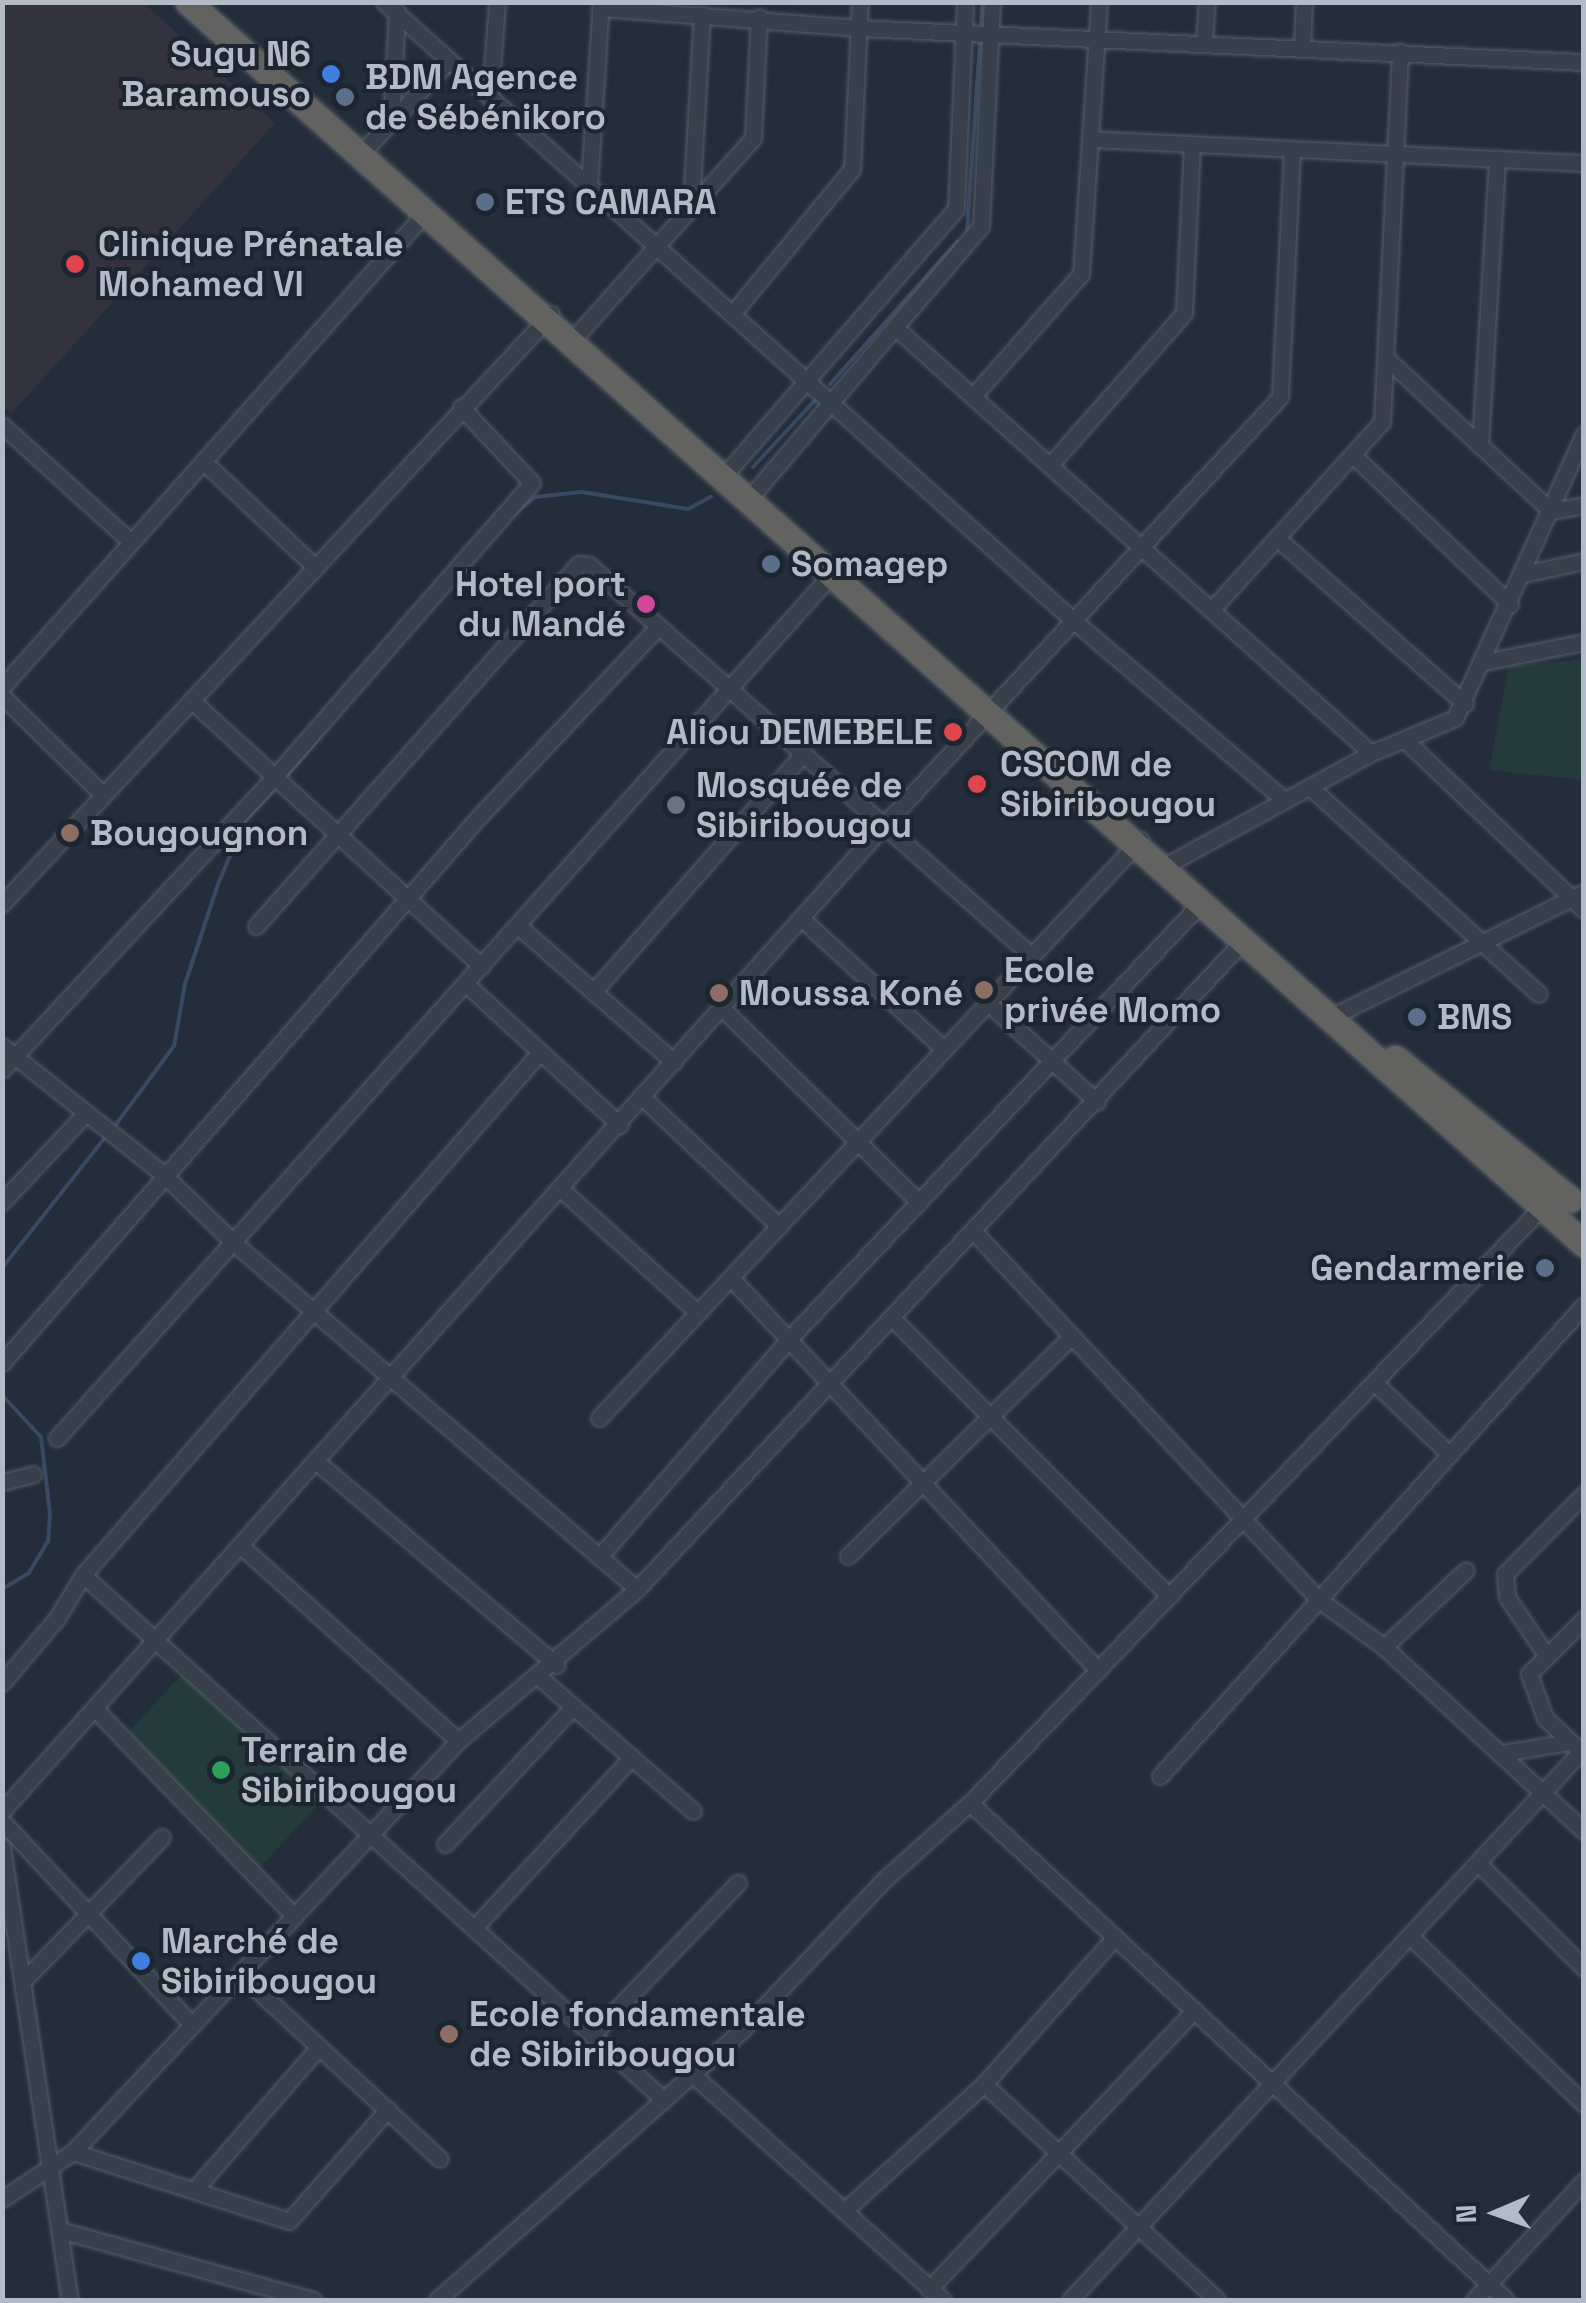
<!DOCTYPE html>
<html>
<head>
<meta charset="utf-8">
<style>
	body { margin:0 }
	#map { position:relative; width:1586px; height:2303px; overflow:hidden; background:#242e3a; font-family:"Space Grotesk",sans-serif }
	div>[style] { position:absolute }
	.medical>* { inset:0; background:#33323f }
	.green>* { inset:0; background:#253a3b }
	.stream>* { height:4px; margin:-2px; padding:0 2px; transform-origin:2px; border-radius:2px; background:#384a61 }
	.roads { filter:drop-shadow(0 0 2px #555e69) drop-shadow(0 0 2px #555e69) }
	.minor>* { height:15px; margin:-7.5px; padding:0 7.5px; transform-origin:7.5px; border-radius:7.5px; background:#37404b }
	.trunk>* { height:25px; margin:-12.5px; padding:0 12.5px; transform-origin:12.5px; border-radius:12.5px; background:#626260 }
	.dots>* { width:28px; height:28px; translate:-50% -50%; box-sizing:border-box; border:5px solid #1c2530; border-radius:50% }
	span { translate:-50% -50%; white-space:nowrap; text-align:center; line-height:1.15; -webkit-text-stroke:8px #1c2530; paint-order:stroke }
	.poi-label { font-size:35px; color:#b3bbc6; font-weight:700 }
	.right { translate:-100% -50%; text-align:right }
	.left { translate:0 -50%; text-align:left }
	.frame { position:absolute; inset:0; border:5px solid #b3bbc6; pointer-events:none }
	.north { position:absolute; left:1446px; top:2163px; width:100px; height:100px; -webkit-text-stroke:8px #1c2530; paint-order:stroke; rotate:268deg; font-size:28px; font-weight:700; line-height:40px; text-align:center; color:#b3bbc6 }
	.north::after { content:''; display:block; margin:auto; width:35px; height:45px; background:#b3bbc6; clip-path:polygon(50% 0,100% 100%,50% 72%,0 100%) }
</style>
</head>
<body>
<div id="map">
	<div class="medical">
		<div style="clip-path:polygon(2px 3px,144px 3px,275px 123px,11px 414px,2px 406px)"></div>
	</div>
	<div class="green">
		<div style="clip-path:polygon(1583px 659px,1583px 780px,1489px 770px,1509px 666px)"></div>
		<div style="clip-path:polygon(186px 1670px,323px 1799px,257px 1871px,119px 1742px)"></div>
	</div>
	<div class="stream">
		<div style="left:981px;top:24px;width:22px;rotate:-87deg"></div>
		<div style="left:967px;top:232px;width:193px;rotate:-86.1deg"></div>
		<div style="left:830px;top:384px;width:191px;rotate:-48.2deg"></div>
		<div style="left:753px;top:467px;width:96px;rotate:-47.1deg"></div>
		<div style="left:513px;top:515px;width:28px;rotate:-39deg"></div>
		<div style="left:535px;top:497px;width:47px;rotate:-6.1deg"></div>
		<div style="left:582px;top:492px;width:107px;rotate:9.1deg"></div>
		<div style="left:688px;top:509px;width:26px;rotate:-28deg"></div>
		<div style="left:284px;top:779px;width:60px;rotate:-49.7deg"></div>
		<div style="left:114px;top:1127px;width:101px;rotate:-53.5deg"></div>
		<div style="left:174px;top:1046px;width:63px;rotate:-79.9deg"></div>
		<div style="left:185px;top:984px;width:105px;rotate:-71.7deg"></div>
		<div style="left:218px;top:884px;width:69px;rotate:-66.8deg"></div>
		<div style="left:245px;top:821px;width:47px;rotate:-47.6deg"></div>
		<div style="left:2px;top:1268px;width:171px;rotate:-51.7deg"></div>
		<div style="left:2px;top:1395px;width:57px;rotate:47.1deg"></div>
		<div style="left:41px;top:1437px;width:78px;rotate:83.3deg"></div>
		<div style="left:50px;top:1514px;width:27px;rotate:94deg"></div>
		<div style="left:48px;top:1541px;width:37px;rotate:121deg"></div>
		<div style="left:29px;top:1573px;width:31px;rotate:149deg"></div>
	</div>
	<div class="roads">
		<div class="minor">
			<div style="left:384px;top:2px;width:927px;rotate:41.9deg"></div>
			<div style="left:1074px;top:621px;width:276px;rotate:40.4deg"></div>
			<div style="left:600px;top:8px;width:260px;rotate:4.4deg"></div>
			<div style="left:859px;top:28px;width:726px;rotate:2.69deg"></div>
			<div style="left:1204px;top:41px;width:39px;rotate:-86deg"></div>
			<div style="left:1302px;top:46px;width:44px;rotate:-87.4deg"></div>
			<div style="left:490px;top:96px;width:94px;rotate:-85.7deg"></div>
			<div style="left:391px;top:121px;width:110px;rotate:-86.9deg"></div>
			<div style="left:1090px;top:139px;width:495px;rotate:2.8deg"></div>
			<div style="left:368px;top:146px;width:118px;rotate:-46.7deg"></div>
			<div style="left:589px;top:186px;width:184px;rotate:-86.3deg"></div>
			<div style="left:691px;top:205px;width:191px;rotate:-86.7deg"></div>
			<div style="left:732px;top:314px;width:188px;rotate:-50.4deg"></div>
			<div style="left:852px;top:169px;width:167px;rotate:-87.3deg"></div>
			<div style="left:896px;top:328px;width:637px;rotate:41.82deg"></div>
			<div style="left:568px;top:345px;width:278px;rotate:-48.2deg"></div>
			<div style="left:753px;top:138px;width:121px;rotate:-87.2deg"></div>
			<div style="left:1387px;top:359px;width:224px;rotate:42.8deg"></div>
			<div style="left:973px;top:396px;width:163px;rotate:-48.5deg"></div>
			<div style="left:1081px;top:274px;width:273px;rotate:-86.2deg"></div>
			<div style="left:2px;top:425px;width:173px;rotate:42.2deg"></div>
			<div style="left:1480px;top:446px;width:288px;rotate:-86.6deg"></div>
			<div style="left:1355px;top:457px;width:214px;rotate:43.5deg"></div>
			<div style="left:203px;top:461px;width:153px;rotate:43.4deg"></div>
			<div style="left:1051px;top:464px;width:201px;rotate:-48.6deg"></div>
			<div style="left:1184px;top:313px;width:169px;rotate:-87.3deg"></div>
			<div style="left:728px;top:471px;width:347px;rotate:-49deg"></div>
			<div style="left:956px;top:209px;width:207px;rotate:-87.5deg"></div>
			<div style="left:753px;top:494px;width:352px;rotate:-49.6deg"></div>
			<div style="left:981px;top:226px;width:224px;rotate:-87.2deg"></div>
			<div style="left:1551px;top:511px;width:34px;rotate:-10deg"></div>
			<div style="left:1278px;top:539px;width:249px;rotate:41.4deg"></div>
			<div style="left:1523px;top:574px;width:62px;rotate:-12deg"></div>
			<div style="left:1214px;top:607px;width:250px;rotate:-47.8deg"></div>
			<div style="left:1382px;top:422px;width:371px;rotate:-87.2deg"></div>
			<div style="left:1484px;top:662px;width:102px;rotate:-11.3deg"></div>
			<div style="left:2px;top:687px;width:634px;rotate:-48.26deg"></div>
			<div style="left:2px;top:696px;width:141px;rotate:44.4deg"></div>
			<div style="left:191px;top:700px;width:394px;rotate:42.5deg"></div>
			<div style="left:1407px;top:742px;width:244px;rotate:43.5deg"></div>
			<div style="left:1311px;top:788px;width:307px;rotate:42.1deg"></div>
			<div style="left:1161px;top:868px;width:239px;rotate:-28.7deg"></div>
			<div style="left:1371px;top:753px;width:91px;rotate:-22.6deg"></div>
			<div style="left:1455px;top:718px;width:312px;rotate:-65.6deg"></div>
			<div style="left:2px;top:904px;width:806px;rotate:-47.06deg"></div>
			<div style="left:802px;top:919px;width:193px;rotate:42.5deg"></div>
			<div style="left:517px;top:925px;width:208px;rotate:41.1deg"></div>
			<div style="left:256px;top:926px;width:485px;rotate:-48.3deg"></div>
			<div style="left:579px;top:564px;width:10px;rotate:6deg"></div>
			<div style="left:589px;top:565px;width:591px;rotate:41.43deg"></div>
			<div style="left:465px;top:983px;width:210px;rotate:42.5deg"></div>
			<div style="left:593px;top:992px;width:319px;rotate:-48.6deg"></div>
			<div style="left:988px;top:1003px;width:147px;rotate:42.2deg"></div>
			<div style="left:724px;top:1010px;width:274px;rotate:44.6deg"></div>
			<div style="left:1341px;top:1012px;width:271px;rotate:-26.3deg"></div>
			<div style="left:2px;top:1046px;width:206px;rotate:38.5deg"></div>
			<div style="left:163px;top:1174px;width:99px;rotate:44.2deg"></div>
			<div style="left:234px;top:1243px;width:531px;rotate:40.65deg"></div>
			<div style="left:2px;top:1070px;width:403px;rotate:-47.1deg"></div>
			<div style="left:276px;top:775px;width:388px;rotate:-48.8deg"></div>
			<div style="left:532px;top:483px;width:104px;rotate:-133.1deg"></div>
			<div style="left:641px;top:1096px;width:190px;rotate:43.3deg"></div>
			<div style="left:562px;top:1190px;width:183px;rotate:42.1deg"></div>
			<div style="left:2px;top:1202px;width:120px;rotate:-46.7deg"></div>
			<div style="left:974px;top:1232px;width:503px;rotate:46.85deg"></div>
			<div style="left:1318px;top:1599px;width:82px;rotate:36deg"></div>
			<div style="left:1384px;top:1647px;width:272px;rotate:42.6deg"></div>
			<div style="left:731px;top:1278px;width:536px;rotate:46.89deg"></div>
			<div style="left:894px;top:1320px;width:390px;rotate:45.1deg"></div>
			<div style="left:2px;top:1363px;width:721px;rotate:-48.88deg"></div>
			<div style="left:476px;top:820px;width:264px;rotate:-46.7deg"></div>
			<div style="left:1374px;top:1382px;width:104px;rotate:43.8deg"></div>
			<div style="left:599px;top:1418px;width:792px;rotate:-46.89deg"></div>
			<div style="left:57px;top:1438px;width:1156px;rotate:-48.12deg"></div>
			<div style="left:317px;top:1462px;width:314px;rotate:40.3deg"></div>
			<div style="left:2px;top:1482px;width:32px;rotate:-14deg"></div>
			<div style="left:241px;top:1546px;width:292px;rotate:41.9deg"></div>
			<div style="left:848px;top:1556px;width:313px;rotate:-44.5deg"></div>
			<div style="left:599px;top:1557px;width:291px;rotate:-48.9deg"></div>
			<div style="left:790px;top:1338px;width:597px;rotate:-46.63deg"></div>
			<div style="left:83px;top:1575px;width:783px;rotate:42.1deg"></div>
			<div style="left:1384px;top:1647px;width:112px;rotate:-43.2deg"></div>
			<div style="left:1546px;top:1655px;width:70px;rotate:-123.9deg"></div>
			<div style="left:1507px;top:1597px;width:23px;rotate:-95deg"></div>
			<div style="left:1505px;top:1574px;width:112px;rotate:-45.4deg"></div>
			<div style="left:539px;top:1677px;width:204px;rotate:41deg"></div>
			<div style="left:2px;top:1683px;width:85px;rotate:-49.8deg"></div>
			<div style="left:57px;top:1618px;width:50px;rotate:-58.8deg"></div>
			<div style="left:83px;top:1575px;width:695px;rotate:-48.85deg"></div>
			<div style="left:94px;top:1708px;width:289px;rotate:46.1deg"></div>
			<div style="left:1580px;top:1751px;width:48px;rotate:-136.7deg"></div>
			<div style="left:1545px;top:1718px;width:47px;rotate:-110deg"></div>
			<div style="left:1529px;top:1674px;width:78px;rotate:-45deg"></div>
			<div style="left:1502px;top:1753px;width:69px;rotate:-9.2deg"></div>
			<div style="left:1160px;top:1776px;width:634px;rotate:-48.01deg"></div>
			<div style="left:970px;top:1803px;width:731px;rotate:42.84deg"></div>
			<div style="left:2px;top:1811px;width:1323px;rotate:-48.19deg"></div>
			<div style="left:884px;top:825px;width:583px;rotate:-47.22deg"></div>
			<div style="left:1280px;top:397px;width:248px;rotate:-87.2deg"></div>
			<div style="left:2px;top:1821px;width:279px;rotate:47deg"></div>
			<div style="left:445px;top:1844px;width:187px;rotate:-46.9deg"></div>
			<div style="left:2px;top:1847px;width:458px;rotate:81.5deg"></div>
			<div style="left:1478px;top:1863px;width:149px;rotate:44.7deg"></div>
			<div style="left:475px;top:1927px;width:231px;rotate:-47.3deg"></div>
			<div style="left:1410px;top:1936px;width:242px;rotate:44deg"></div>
			<div style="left:240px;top:1974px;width:272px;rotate:42.8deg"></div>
			<div style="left:23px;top:1981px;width:200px;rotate:-46deg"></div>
			<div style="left:592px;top:2035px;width:211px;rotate:-46.2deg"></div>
			<div style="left:691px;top:2073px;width:339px;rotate:42deg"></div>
			<div style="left:984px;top:2084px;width:318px;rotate:42.8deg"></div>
			<div style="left:73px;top:2152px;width:227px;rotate:17.7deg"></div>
			<div style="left:289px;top:2221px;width:149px;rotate:-48.5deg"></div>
			<div style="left:195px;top:2189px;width:189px;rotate:-48.9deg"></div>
			<div style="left:2px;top:2199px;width:85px;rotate:-33.5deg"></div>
			<div style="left:73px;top:2152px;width:563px;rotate:-46.87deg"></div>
			<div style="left:458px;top:1741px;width:235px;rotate:-40.3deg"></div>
			<div style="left:637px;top:1589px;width:886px;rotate:-46.92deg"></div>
			<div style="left:844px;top:2211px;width:189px;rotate:-42.2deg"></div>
			<div style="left:984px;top:2084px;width:197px;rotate:-48.3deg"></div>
			<div style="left:60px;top:2230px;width:263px;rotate:15.5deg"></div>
			<div style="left:929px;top:2289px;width:385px;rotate:-46.4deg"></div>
			<div style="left:437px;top:2300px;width:409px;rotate:-41.5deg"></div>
			<div style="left:743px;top:2029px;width:208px;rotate:-46.6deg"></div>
			<div style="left:886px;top:1878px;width:113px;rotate:-41.8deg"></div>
			<div style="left:970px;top:1803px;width:823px;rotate:-46.18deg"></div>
			<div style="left:1070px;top:2300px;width:754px;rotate:-47.04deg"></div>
			<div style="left:1474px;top:2300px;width:162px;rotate:-47.3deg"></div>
		</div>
		<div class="trunk">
			<div style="left:188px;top:2px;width:1869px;rotate:41.66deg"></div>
			<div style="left:1395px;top:1058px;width:225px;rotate:38.9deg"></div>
		</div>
	</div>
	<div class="dots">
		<div style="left:331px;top:74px;background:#3f7fe0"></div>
		<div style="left:345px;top:97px;background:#5c6f8a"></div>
		<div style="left:485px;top:202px;background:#5c6f8a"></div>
		<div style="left:75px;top:264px;background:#e0444e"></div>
		<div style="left:771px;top:564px;background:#5c6f8a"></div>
		<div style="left:646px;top:604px;background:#d1479c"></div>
		<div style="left:953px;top:732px;background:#e0444e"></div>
		<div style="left:977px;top:784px;background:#e0444e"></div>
		<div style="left:676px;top:805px;background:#6b7280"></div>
		<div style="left:70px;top:833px;background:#8d6e63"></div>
		<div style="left:984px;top:990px;background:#8d6e63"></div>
		<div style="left:719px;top:993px;background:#8d6e63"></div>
		<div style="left:1417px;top:1017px;background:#5c6f8a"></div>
		<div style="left:1545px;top:1268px;background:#5c6f8a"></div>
		<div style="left:221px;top:1770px;background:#2e9e5b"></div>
		<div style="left:141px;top:1961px;background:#3f7fe0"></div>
		<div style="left:449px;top:2034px;background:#8d6e63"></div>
	</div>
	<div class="poi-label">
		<span class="right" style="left:311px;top:74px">Sugu N6<br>Baramouso</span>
		<span class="left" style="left:365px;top:97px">BDM Agence<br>de Sébénikoro</span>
		<span class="left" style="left:505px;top:202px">ETS CAMARA</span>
		<span class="left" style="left:98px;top:264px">Clinique Prénatale<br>Mohamed VI</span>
		<span class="left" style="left:791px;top:564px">Somagep</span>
		<span class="right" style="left:626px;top:604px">Hotel port<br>du Mandé</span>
		<span class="right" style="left:933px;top:732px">Aliou DEMEBELE</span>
		<span class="left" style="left:1000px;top:784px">CSCOM de<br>Sibiribougou</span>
		<span class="left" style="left:696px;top:805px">Mosquée de<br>Sibiribougou</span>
		<span class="left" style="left:90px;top:833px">Bougougnon</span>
		<span class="left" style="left:1004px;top:990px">Ecole<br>privée Momo</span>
		<span class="left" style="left:739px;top:993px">Moussa Koné</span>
		<span class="left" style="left:1437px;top:1017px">BMS</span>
		<span class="right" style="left:1525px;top:1268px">Gendarmerie</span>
		<span class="left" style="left:241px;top:1770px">Terrain de<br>Sibiribougou</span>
		<span class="left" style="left:161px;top:1961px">Marché de<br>Sibiribougou</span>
		<span class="left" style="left:469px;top:2034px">Ecole fondamentale<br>de Sibiribougou</span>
	</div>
	<div class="frame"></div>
	<div class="north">N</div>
</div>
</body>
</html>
